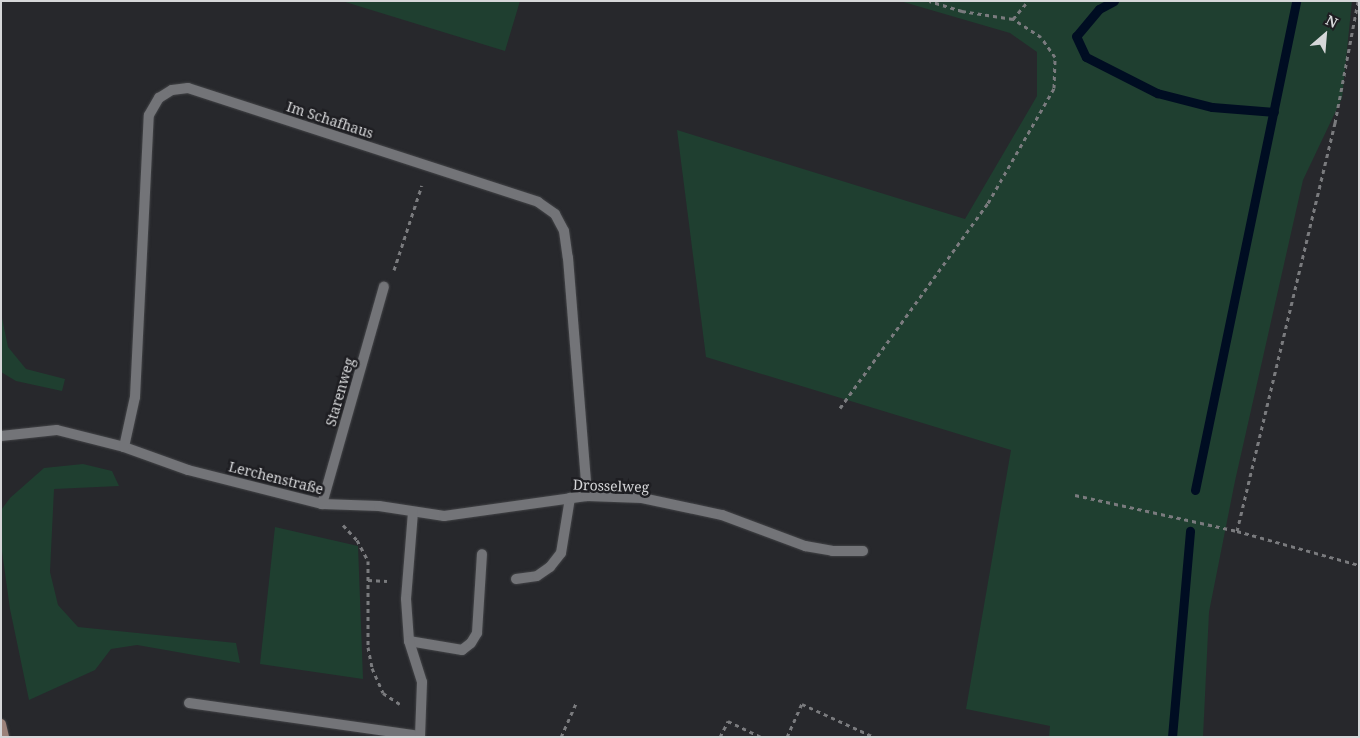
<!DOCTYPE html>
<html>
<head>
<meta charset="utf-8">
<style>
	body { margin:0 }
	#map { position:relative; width:1360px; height:738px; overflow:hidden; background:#27282c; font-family:"Noto Serif",serif }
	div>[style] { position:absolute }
	.green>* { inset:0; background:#1f3f30 }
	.stream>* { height:9px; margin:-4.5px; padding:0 4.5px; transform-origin:4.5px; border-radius:4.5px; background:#000d22 }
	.path>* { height:3px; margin-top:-1.5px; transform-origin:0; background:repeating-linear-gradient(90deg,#7a7b7e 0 4px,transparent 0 8px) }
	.roads { filter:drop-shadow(0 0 1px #434447) drop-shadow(0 0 1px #434447) }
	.service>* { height:10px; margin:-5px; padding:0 5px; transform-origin:5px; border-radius:5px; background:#737478 }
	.minor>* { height:10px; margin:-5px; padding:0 5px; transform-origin:5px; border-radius:5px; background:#737478 }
	.secondary>* { height:10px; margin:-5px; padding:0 5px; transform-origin:5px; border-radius:5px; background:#9b827a }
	span { translate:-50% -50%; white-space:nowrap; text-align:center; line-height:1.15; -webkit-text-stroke:5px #1e1e22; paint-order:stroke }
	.street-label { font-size:14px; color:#d6d7d9 }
	.frame { position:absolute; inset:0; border:2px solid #d6d7d9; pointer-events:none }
	.north { position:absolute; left:1300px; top:10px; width:50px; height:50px; -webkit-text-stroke:4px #1e1e22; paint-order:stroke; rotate:27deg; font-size:14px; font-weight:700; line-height:20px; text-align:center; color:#d6d7d9 }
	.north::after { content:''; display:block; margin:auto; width:18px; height:22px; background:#d6d7d9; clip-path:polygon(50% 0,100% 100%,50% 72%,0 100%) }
</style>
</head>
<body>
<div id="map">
	<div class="green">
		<div style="clip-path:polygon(342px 1px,520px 1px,505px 51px)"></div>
		<div style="clip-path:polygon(900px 1px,1352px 1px,1342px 98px,1303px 180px,1235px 481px,1209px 612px,1203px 737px,1049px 737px,1050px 726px,966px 709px,1011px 450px,706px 357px,677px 130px,965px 219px,1037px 96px,1037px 52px,1010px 33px)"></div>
		<div style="clip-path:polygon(1px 313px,8px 347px,26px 369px,65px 379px,62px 391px,16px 381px,1px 372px)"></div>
		<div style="clip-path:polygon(83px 464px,112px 471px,119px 486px,54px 489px,50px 572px,58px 605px,78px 627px,236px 643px,240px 663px,137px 645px,111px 649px,95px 670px,29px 700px,10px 609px,1px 544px,1px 510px,10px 498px,44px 468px)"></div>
		<div style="clip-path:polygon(275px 527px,358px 546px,363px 679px,260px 664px)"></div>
	</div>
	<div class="stream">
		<div style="left:1114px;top:1px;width:17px;rotate:152deg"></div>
		<div style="left:1099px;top:9px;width:35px;rotate:130deg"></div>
		<div style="left:1076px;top:36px;width:23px;rotate:65deg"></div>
		<div style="left:1086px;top:57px;width:80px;rotate:26.9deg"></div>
		<div style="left:1157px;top:93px;width:57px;rotate:14.3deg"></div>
		<div style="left:1212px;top:107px;width:62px;rotate:4.6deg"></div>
		<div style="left:1195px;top:490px;width:499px;rotate:-78.3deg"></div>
		<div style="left:1172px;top:737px;width:207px;rotate:-85deg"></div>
	</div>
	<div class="path">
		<div style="left:1013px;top:19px;width:23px;rotate:-50deg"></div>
		<div style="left:394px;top:270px;width:89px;rotate:-71.8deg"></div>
		<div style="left:840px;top:408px;width:253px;rotate:-54.2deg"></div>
		<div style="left:988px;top:203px;width:133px;rotate:-60.1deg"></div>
		<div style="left:1054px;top:88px;width:31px;rotate:-88deg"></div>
		<div style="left:1055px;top:57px;width:24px;rotate:-125deg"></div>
		<div style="left:1041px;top:37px;width:33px;rotate:-147deg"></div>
		<div style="left:1013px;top:19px;width:52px;rotate:-171.1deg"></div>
		<div style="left:962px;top:11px;width:34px;rotate:-163deg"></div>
		<div style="left:1075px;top:495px;width:166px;rotate:12.5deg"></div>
		<div style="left:1237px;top:531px;width:127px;rotate:15.6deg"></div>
		<div style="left:343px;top:525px;width:21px;rotate:47deg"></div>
		<div style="left:357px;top:540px;width:24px;rotate:62deg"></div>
		<div style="left:368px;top:561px;width:86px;rotate:90deg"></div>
		<div style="left:368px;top:647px;width:21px;rotate:79deg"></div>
		<div style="left:372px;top:668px;width:27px;rotate:66deg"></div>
		<div style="left:383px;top:693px;width:20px;rotate:33deg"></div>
		<div style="left:1237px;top:531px;width:420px;rotate:-76.5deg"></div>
		<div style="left:1335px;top:123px;width:124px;rotate:-79.3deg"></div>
		<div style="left:368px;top:580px;width:19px;rotate:3deg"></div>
		<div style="left:561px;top:737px;width:39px;rotate:-66deg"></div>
		<div style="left:720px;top:737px;width:18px;rotate:-63deg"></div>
		<div style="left:728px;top:721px;width:37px;rotate:26deg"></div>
		<div style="left:787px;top:737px;width:36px;rotate:-66deg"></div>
		<div style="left:802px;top:704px;width:79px;rotate:24.6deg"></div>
	</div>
	<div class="roads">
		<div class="service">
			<div style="left:516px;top:579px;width:21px;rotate:-8deg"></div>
			<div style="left:537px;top:576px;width:16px;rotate:-35deg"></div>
			<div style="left:550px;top:567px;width:18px;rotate:-52deg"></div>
			<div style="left:561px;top:553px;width:56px;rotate:-80.7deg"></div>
			<div style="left:409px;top:641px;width:54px;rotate:9.6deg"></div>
			<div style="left:462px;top:650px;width:11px;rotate:-38deg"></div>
			<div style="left:471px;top:643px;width:12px;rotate:-59deg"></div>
			<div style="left:477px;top:633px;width:79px;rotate:-86.4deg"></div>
			<div style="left:189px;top:703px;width:233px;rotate:8.1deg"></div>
		</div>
		<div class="minor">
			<div style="left:1px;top:436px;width:56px;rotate:-6.1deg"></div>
			<div style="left:57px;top:430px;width:69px;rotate:14.2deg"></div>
			<div style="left:124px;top:447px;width:68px;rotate:19.8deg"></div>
			<div style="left:188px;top:470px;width:138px;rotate:14.2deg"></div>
			<div style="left:322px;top:504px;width:57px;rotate:2deg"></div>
			<div style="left:379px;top:506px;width:66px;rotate:8.7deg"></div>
			<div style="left:444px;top:516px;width:144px;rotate:-8deg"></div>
			<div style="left:587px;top:496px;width:55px;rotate:2.1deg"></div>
			<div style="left:642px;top:498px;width:82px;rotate:12deg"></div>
			<div style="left:722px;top:515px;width:89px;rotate:20.5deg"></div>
			<div style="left:805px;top:546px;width:27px;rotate:10deg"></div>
			<div style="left:832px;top:551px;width:31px"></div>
			<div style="left:124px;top:447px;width:51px;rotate:-77.6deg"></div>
			<div style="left:135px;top:397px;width:282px;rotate:-87.2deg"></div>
			<div style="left:149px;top:115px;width:20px;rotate:-60deg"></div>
			<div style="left:159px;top:98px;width:15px;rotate:-32deg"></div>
			<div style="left:172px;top:90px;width:16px;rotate:-7deg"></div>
			<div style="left:188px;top:88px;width:368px;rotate:18deg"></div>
			<div style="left:538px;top:202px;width:21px;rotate:35deg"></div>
			<div style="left:555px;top:214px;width:19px;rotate:62deg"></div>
			<div style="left:564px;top:231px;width:27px;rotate:82deg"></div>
			<div style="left:568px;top:258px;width:239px;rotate:85.4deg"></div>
			<div style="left:322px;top:504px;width:226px;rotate:-74.1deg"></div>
			<div style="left:413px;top:512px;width:87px;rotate:94.6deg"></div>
			<div style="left:406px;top:599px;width:42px;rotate:85.9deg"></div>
			<div style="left:409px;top:641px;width:43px;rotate:72.4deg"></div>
			<div style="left:422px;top:682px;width:55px;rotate:92.1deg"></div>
		</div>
		<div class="secondary">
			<div style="left:1px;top:724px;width:13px;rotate:77deg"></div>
		</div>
	</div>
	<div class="street-label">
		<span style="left:330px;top:120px;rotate:18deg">Im Schafhaus</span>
		<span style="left:340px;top:392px;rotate:-74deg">Starenweg</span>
		<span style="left:276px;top:478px;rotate:14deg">Lerchenstraße</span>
		<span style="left:611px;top:486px;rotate:2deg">Drosselweg</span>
	</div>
	<div class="frame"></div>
	<div class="north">N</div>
</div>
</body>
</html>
